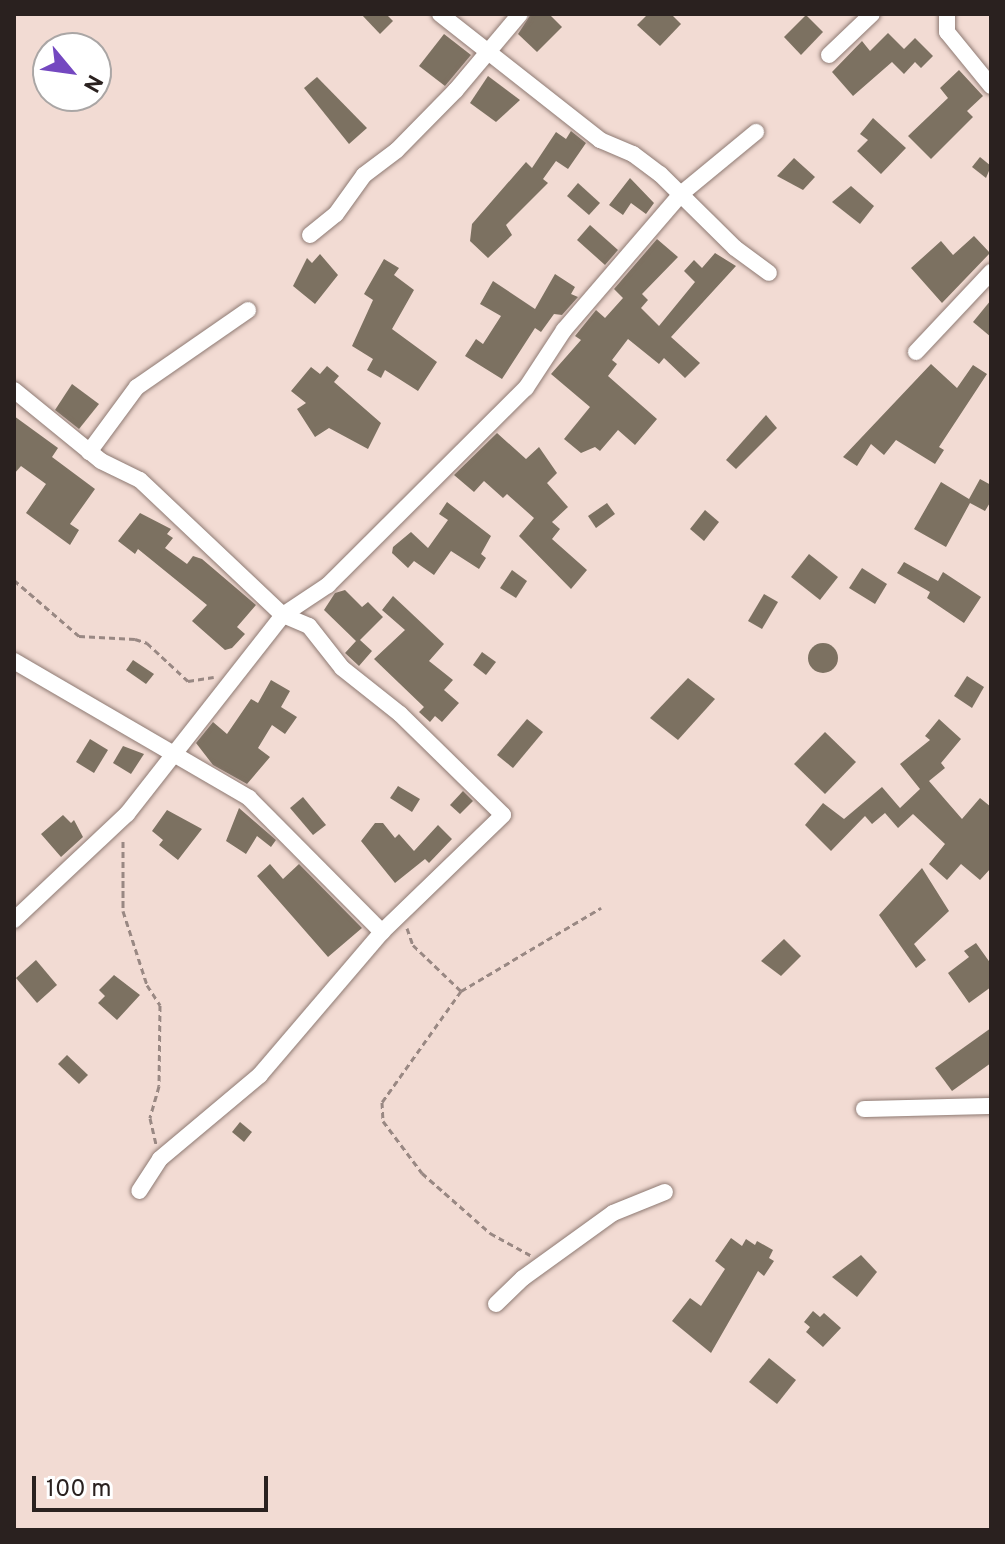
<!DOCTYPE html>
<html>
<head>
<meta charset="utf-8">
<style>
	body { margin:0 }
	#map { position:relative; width:1005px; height:1544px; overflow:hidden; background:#f2dbd3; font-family:Overpass,sans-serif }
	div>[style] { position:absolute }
	.building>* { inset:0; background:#7c7161 }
	.round { border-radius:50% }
	.path>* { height:3px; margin-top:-1.5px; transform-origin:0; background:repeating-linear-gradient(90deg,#998883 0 6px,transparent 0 10px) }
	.roads { filter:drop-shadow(0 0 2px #8e7a73) drop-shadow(0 0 2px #8e7a73) }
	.street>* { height:16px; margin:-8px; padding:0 8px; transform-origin:8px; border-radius:8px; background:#fff }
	span { translate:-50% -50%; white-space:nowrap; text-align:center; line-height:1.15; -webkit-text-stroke:6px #fff; paint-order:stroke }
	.frame { position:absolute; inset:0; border:16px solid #2a211f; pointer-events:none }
	.north { position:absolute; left:32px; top:32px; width:80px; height:80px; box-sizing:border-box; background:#fff; border:2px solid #aaa6a5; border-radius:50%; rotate:119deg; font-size:22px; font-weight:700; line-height:32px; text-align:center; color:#2a211f }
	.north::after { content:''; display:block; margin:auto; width:28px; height:36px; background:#7448c0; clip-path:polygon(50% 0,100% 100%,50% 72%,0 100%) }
	.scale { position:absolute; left:32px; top:1476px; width:236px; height:36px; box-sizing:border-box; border:4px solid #2a211f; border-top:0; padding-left:10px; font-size:24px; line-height:28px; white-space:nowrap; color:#2a211f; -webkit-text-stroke:6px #fff; paint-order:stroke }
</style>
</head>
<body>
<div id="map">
	<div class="building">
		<div style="clip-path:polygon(361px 14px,386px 14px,393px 21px,380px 34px)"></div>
		<div style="clip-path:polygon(531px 14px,549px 14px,562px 27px,537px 52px,518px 34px)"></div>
		<div style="clip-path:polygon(648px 14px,671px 14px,681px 24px,660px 46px,637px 25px)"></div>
		<div style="clip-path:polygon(806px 15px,823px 32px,801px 55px,784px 37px)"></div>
		<div style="clip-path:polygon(888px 33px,904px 49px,915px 38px,933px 56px,921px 68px,915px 62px,904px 74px,892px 62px,853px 96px,832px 72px,862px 41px,870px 51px)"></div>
		<div style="clip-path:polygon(444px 34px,471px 55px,445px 86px,419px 66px)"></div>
		<div style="clip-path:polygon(959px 70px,983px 96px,967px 111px,973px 117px,931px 159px,908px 136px,948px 98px,940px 88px)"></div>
		<div style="clip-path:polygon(488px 76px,520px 100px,496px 122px,470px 103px)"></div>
		<div style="clip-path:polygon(317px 77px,367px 128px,349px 144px,304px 88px)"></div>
		<div style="clip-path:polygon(873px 118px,906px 148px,881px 174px,857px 151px,868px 140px,860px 134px)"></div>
		<div style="clip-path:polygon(571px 131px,586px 143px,568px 169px,556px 161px,543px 179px,548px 183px,506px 225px,512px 235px,488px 258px,470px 241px,472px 224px,526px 162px,532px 168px,556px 132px,566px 139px)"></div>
		<div style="clip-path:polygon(980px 157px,991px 166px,986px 178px,972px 167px)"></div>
		<div style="clip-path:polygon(794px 158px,815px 177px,803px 190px,777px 176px)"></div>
		<div style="clip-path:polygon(630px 178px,654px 203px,646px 214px,631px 203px,623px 215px,609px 205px)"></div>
		<div style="clip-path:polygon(578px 183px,600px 203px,589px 215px,567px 196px)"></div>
		<div style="clip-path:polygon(851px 186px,874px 206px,860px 224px,832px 202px)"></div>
		<div style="clip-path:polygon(590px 225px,618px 250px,605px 265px,577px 240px)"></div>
		<div style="clip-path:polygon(974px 236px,990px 253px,942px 303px,911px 268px,941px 241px,953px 255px)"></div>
		<div style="clip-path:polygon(657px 239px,678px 257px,642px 294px,648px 300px,641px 308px,659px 326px,695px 282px,684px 271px,694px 260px,702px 268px,715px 253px,736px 266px,671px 337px,700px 363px,685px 378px,664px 358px,659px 364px,628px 339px,612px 360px,617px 364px,608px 376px,657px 419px,635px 445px,618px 430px,600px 451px,595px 447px,581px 453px,564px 439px,590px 407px,551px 374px,581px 340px,575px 336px,596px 310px,605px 318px,623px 298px,614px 289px)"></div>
		<div style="clip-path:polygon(320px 254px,338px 275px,315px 304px,293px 286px,307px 258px,312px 263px)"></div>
		<div style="clip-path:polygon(384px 259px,399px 268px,394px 275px,414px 290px,392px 329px,437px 362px,418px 391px,385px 370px,381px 378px,367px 370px,373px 359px,352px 346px,373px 300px,364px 294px)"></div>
		<div style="clip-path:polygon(555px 274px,575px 287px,571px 294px,578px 297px,562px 315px,554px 314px,541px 332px,535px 328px,502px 379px,465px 356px,476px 339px,483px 344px,501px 316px,480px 304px,493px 281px,535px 309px)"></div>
		<div style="clip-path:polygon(991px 300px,991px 337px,973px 322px)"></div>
		<div style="clip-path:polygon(931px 364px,957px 388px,973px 365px,987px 374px,939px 447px,944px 450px,935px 464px,896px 440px,884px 455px,871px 444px,857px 466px,843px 457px)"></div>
		<div style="clip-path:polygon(327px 366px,339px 376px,334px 382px,381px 423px,368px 449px,329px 428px,315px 437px,297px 409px,306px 403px,291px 391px,311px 367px,320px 374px)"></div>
		<div style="clip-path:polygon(72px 384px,99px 404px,79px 429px,55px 410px)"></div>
		<div style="clip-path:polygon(766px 415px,777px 428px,736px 469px,726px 460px)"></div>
		<div style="clip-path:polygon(14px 416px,58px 448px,52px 457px,95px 489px,70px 524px,79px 530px,70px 545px,26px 513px,46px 484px,21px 466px,14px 474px)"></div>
		<div style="clip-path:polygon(497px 433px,526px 459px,539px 447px,557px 473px,547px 483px,568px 507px,552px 522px,560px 529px,552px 539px,587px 570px,571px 589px,519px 536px,534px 518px,507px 494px,503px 498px,484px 481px,474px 492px,454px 475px)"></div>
		<div style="clip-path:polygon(980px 479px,991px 485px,991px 501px,985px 511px,970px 503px,946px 547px,914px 529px,941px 482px,969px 499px)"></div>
		<div style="clip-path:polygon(447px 502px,491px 536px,481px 554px,486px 558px,479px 569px,451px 551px,434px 575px,414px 561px,408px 568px,392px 553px,393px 547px,411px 532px,428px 548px,448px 520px,439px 514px)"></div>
		<div style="clip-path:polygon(607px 503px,615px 514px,596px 528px,588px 516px)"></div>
		<div style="clip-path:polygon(705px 510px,719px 522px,704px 541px,690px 529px)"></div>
		<div style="clip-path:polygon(140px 513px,171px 529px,167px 534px,173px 538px,165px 548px,187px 564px,193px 556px,202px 559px,256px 605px,237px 627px,245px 634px,232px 648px,225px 650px,192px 621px,207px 605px,138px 549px,135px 554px,118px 541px)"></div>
		<div style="clip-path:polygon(809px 554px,838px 577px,820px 600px,791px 577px)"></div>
		<div style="clip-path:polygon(904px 562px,938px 581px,943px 572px,981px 597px,964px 623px,927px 598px,930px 592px,897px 573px)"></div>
		<div style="clip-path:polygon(862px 568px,887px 584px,875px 604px,849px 588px)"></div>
		<div style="clip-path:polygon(512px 570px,527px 581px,516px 598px,500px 588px)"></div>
		<div style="clip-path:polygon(345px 590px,362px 607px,368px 602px,383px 617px,360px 640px,372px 651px,359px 666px,345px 653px,356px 641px,324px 610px,335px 593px)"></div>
		<div style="clip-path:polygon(764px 594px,778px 602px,762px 629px,748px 621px)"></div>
		<div style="clip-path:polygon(393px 596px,444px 644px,429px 661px,453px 680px,444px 690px,459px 703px,442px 722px,435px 716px,430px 722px,419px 712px,424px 707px,374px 659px,405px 630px,382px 610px)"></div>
		<div class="round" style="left:808px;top:643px;width:30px;height:30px"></div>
		<div style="clip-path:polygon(482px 652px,496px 662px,486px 675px,473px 665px)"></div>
		<div style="clip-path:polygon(133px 660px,154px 674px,146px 684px,126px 670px)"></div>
		<div style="clip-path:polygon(967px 676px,984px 687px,972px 708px,954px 696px)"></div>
		<div style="clip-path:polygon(688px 678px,715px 699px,678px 740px,650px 718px)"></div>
		<div style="clip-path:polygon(271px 680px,290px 691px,281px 707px,297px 717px,285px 734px,272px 725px,258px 748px,270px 757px,247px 784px,213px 765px,196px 743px,213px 722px,227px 734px,251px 699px,258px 703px)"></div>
		<div style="clip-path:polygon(527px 719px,543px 732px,513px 768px,497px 755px)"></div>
		<div style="clip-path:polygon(939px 719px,961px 739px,941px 763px,945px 768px,929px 781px,962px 819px,980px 798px,991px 807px,991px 868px,980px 880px,961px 864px,947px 880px,929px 864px,945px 844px,913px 814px,898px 828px,885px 813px,872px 824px,865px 816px,831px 851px,805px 825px,823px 803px,844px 819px,882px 787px,900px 808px,920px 789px,900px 764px,930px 740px,925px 736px)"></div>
		<div style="clip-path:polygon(825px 732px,856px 762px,825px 794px,794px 764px)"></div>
		<div style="clip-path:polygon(90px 739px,108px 750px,94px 773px,76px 762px)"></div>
		<div style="clip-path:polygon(123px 746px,144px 754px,131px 774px,113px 763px)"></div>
		<div style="clip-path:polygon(398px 786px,420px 799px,412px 812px,390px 798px)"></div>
		<div style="clip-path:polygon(463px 791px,473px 801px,460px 814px,450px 805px)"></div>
		<div style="clip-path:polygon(303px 797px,326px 825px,313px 835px,290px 808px)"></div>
		<div style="clip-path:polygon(239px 808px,276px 840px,271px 847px,257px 836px,246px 854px,226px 841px)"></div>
		<div style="clip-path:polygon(167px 810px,202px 829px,178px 860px,159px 845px,163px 840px,152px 831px)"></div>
		<div style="clip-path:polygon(63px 815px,71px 823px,74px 820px,83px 837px,61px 857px,41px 834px)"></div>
		<div style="clip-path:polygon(375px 823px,383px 823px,395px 838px,399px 834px,414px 851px,438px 825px,452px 839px,429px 863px,425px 859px,395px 883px,361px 841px)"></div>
		<div style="clip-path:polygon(270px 864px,283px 879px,299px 864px,362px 928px,328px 957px,257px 876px)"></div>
		<div style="clip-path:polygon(922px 868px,949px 911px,914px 944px,926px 960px,916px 968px,879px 915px)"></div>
		<div style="clip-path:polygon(784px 939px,801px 956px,781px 976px,761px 961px)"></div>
		<div style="clip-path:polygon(976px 943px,991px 964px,991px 987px,969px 1003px,948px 973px,969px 957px,964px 951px)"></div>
		<div style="clip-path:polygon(36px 960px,57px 985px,37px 1003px,16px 978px)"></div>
		<div style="clip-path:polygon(114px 975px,140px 995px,117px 1020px,98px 1003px,105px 996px,99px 990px)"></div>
		<div style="clip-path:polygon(991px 1028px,991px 1063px,952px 1091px,935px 1068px)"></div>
		<div style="clip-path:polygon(67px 1055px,88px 1075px,79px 1084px,58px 1064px)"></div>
		<div style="clip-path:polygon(240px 1122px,252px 1132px,244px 1142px,232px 1132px)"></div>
		<div style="clip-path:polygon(731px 1238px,742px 1246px,746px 1239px,755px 1245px,757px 1241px,773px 1250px,769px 1258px,774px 1261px,764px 1276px,758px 1271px,711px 1353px,672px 1321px,690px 1298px,701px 1306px,725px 1269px,715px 1261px)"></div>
		<div style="clip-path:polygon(861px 1255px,877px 1272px,857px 1297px,832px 1277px)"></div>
		<div style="clip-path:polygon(813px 1311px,820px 1317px,824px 1313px,841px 1328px,823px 1347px,806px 1332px,810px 1327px,804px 1322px)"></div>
		<div style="clip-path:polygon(769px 1358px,796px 1380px,777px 1404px,749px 1382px)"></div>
	</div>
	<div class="path">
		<div style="left:14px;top:580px;width:86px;rotate:40.7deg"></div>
		<div style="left:79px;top:636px;width:56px;rotate:3.1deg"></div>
		<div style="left:135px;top:639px;width:13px;rotate:18deg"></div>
		<div style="left:147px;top:643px;width:56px;rotate:42.8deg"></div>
		<div style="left:188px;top:681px;width:26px;rotate:-9deg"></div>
		<div style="left:123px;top:841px;width:70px;rotate:90deg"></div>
		<div style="left:123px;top:911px;width:78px;rotate:72deg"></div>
		<div style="left:147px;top:985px;width:24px;rotate:57deg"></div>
		<div style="left:160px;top:1005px;width:81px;rotate:90.7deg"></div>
		<div style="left:159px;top:1086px;width:33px;rotate:106deg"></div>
		<div style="left:150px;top:1118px;width:27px;rotate:77deg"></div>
		<div style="left:407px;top:928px;width:18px;rotate:71deg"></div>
		<div style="left:413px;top:945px;width:66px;rotate:43.8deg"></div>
		<div style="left:461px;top:991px;width:136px;rotate:125.4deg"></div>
		<div style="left:382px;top:1102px;width:19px;rotate:87deg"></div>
		<div style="left:383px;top:1121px;width:65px;rotate:53.1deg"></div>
		<div style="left:422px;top:1173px;width:91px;rotate:41.4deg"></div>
		<div style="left:490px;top:1233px;width:46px;rotate:28.8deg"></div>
		<div style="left:461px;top:991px;width:163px;rotate:-30.7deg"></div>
	</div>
	<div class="roads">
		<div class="street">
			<div style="left:440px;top:14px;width:204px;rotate:38.2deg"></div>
			<div style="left:600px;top:140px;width:36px;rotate:23deg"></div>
			<div style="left:633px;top:154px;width:34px;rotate:37deg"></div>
			<div style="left:660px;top:174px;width:105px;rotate:44.6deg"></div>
			<div style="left:735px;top:248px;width:42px;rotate:36.3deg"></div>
			<div style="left:947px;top:14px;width:18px;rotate:90deg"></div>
			<div style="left:947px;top:32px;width:70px;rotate:50.8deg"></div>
			<div style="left:829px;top:55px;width:59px;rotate:-43.6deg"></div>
			<div style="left:310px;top:235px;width:33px;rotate:-39deg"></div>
			<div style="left:336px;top:214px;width:48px;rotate:-54.3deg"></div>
			<div style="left:364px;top:175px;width:41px;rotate:-37.1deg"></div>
			<div style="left:397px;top:150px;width:84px;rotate:-45.5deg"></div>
			<div style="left:456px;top:90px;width:99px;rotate:-49.9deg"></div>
			<div style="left:916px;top:352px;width:110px;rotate:-46.8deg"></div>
			<div style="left:14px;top:390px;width:112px;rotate:39.2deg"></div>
			<div style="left:101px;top:461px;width:43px;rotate:26deg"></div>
			<div style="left:140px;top:480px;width:197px;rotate:43.4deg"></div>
			<div style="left:283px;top:615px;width:28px;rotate:23deg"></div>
			<div style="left:309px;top:626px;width:53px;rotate:51.8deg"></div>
			<div style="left:342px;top:668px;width:74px;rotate:38.4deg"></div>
			<div style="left:400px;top:714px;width:144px;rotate:44.4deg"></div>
			<div style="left:503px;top:815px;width:168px;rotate:136deg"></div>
			<div style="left:382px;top:932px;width:188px;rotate:130.5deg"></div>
			<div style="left:260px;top:1075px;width:131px;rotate:140deg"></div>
			<div style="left:160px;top:1159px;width:38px;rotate:123deg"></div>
			<div style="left:89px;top:452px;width:81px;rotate:-53.6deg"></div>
			<div style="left:137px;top:387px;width:135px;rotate:-34.7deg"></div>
			<div style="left:14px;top:661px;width:272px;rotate:30.2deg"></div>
			<div style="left:249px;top:798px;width:189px;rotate:45.2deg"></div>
			<div style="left:14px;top:920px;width:155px;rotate:-43.2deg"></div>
			<div style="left:127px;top:814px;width:253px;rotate:-51.9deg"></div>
			<div style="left:283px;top:615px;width:54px;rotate:-33.7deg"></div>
			<div style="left:328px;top:585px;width:279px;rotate:-44.9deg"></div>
			<div style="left:526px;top:388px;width:69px;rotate:-56.8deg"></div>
			<div style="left:564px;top:330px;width:181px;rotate:-49.3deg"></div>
			<div style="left:682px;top:193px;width:96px;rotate:-39.5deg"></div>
			<div style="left:864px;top:1109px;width:127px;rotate:-1.4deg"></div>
			<div style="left:496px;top:1304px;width:37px;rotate:-44deg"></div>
			<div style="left:523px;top:1278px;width:111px;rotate:-35.8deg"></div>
			<div style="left:613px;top:1213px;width:56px;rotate:-22deg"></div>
		</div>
	</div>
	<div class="frame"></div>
	<div class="north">N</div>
	<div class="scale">100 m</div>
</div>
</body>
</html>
